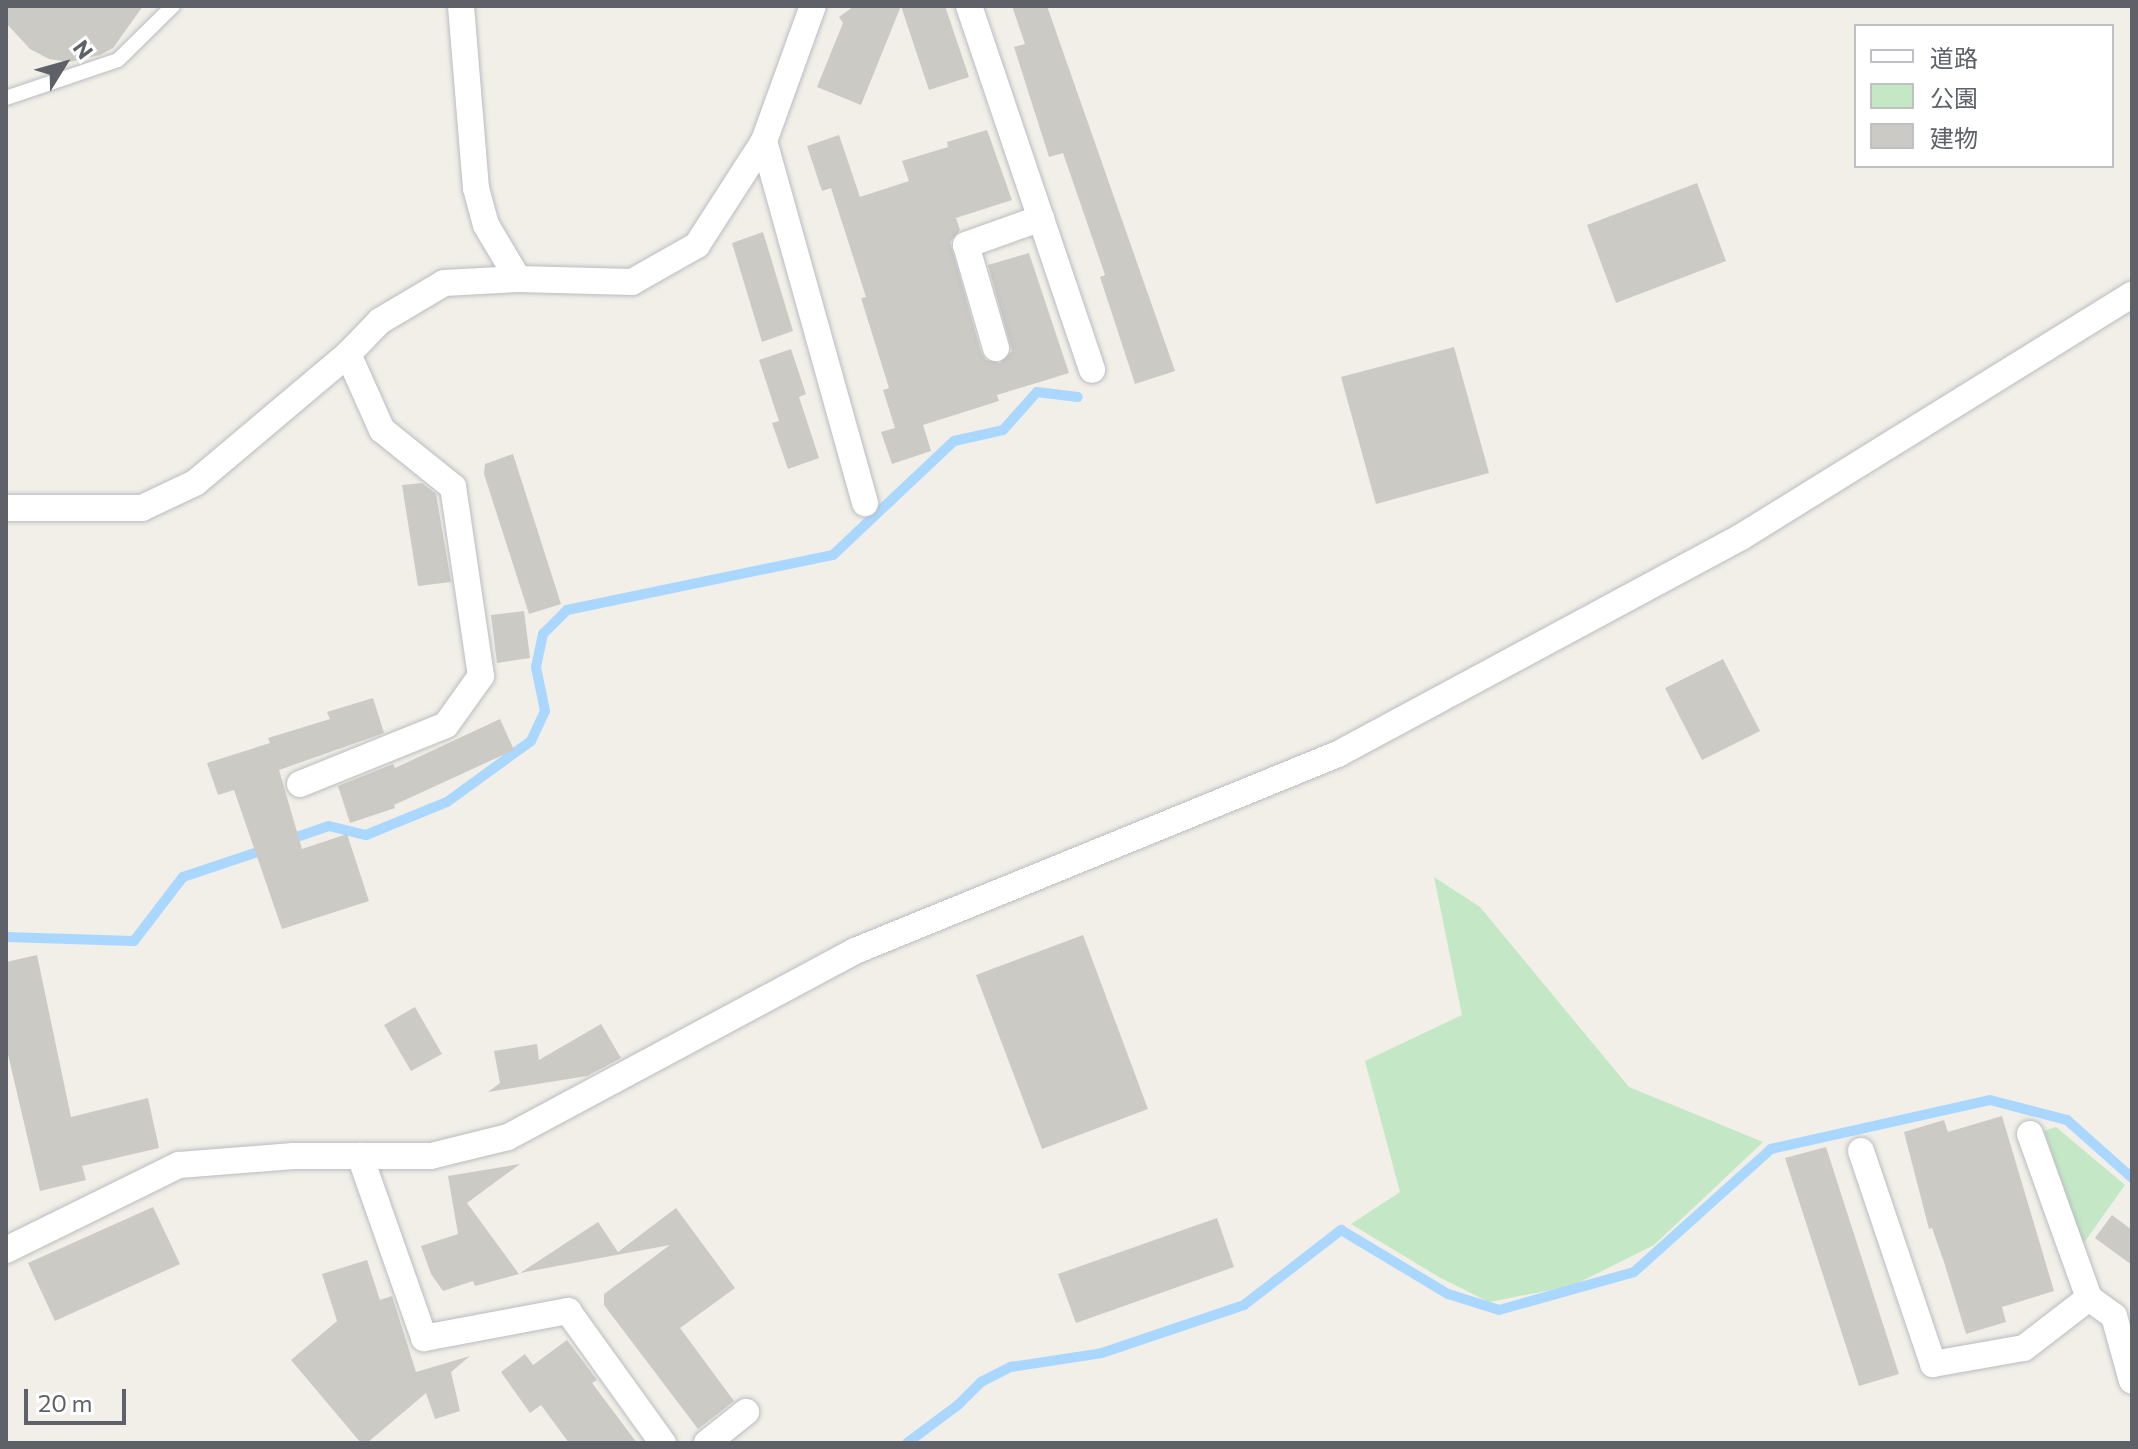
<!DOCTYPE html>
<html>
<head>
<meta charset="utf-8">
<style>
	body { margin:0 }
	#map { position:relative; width:2138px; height:1449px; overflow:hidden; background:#f1efe7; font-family:Commissioner,"Noto Sans JP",sans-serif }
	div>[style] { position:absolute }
	.green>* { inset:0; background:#c4e8c5 }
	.stream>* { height:10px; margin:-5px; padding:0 5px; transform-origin:5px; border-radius:5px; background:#a9d7ff }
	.building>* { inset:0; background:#cccac4 }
	.roads { filter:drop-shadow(0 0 2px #b9bcc1) drop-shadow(0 0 2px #b9bcc1) }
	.service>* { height:14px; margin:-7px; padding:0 7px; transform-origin:7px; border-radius:7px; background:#fff }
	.minor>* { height:26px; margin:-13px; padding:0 13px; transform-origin:13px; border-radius:13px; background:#fff }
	span { translate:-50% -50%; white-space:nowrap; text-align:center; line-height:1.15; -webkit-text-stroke:6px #fff; paint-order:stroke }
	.frame { position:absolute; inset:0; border:8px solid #5e6268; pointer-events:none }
	.legend { position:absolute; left:1854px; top:24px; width:260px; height:144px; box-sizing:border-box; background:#fff; border:2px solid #bfc0c3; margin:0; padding:10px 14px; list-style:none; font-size:24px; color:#5e6268 }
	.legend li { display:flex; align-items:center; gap:16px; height:40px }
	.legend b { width:40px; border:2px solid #bfc0c3 }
	.north { position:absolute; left:24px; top:24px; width:80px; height:80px; -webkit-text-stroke:6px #fff; paint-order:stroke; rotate:53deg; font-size:22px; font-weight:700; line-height:32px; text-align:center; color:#5e6268 }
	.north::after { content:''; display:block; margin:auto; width:28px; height:36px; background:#5e6268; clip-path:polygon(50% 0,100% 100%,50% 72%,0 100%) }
	.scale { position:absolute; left:24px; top:1389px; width:102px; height:36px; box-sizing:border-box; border:4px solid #5e6268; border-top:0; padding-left:10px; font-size:24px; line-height:28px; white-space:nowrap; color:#5e6268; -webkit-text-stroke:6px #fff; paint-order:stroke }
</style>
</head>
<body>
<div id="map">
	<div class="green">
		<div style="clip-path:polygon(1434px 877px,1480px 907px,1629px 1087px,1763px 1142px,1654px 1245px,1572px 1286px,1489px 1302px,1439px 1277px,1351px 1224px,1400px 1192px,1365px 1061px,1462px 1015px)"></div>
		<div style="clip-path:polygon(2056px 1127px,2125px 1185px,2083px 1244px,2044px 1131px)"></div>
	</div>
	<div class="stream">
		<div style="left:288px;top:840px;width:43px;rotate:-18.9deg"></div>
		<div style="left:329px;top:826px;width:38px;rotate:14deg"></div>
		<div style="left:366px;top:835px;width:87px;rotate:-22.2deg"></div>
		<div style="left:447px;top:802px;width:104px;rotate:-36deg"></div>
		<div style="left:531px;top:741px;width:33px;rotate:-65deg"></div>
		<div style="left:545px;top:711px;width:45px;rotate:-101.6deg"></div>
		<div style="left:536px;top:667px;width:34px;rotate:-78deg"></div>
		<div style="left:543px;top:634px;width:34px;rotate:-45deg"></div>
		<div style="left:567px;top:610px;width:272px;rotate:-11.7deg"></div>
		<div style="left:833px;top:555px;width:166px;rotate:-43.3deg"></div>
		<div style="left:954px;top:441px;width:50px;rotate:-12.7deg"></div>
		<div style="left:1003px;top:430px;width:51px;rotate:-48.2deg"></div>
		<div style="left:1037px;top:392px;width:41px;rotate:7deg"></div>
		<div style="left:6px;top:937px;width:128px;rotate:1.8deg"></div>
		<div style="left:134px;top:941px;width:81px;rotate:-52.6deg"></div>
		<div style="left:183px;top:877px;width:88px;rotate:-18.6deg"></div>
		<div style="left:907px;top:1443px;width:64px;rotate:-36.7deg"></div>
		<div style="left:958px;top:1405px;width:33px;rotate:-45deg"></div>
		<div style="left:981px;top:1382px;width:34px;rotate:-27deg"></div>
		<div style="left:1011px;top:1367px;width:92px;rotate:-8.7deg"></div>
		<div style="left:1102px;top:1353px;width:150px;rotate:-18.7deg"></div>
		<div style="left:1244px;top:1305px;width:123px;rotate:-37.7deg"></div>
		<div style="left:1341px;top:1230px;width:125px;rotate:30.9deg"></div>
		<div style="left:1448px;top:1294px;width:53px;rotate:17.4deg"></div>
		<div style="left:1499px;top:1310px;width:140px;rotate:-15.7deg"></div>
		<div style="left:1634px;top:1272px;width:184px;rotate:-41.9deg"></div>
		<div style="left:1771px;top:1149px;width:224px;rotate:-12.6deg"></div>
		<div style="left:1990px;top:1100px;width:80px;rotate:14.6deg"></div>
		<div style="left:2067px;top:1120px;width:87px;rotate:41.7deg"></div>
	</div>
	<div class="building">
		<div style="clip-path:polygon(6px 6px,143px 6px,113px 48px,100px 55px,70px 62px,49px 59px,30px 49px,6px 23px)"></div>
		<div style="clip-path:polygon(854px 6px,901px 6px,861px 105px,817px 87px,843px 23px,839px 17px)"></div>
		<div style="clip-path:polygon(901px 6px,945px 6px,969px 77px,929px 90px)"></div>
		<div style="clip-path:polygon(1012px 6px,1047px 6px,1175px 371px,1135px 384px,1100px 277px,1105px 275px,1063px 153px,1049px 157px,1014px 47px,1025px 44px)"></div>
		<div style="clip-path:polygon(987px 130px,1012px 200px,956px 218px,960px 230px,950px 242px,981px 352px,986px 360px,1000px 363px,1012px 351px,988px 265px,1029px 253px,1069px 373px,997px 395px,999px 401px,923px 425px,931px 451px,892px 464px,881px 432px,895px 428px,883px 390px,889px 388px,861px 298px,866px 297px,831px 188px,822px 191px,807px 146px,839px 135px,860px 197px,909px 181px,902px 161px,948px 147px,947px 142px)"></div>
		<div style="clip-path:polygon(1697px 183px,1726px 261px,1616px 303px,1587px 225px)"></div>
		<div style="clip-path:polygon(763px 232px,793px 331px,762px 342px,732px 243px)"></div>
		<div style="clip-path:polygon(1454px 347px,1489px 473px,1376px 504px,1341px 377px)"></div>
		<div style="clip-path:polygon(791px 349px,806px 394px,799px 397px,819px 458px,788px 469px,772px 423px,779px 421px,759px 360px)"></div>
		<div style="clip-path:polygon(513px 454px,561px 604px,529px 614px,484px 474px,485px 464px)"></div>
		<div style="clip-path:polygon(422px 483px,436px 494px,451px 582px,418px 586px,402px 485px)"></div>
		<div style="clip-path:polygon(524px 611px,530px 658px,497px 663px,491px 615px)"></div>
		<div style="clip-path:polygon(1723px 659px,1760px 731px,1702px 760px,1665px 688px)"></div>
		<div style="clip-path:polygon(373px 698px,384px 733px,279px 770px,302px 849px,347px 834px,369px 901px,282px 929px,234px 790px,218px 795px,207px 763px,270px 743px,268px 738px,330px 719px,327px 712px)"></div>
		<div style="clip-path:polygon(500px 719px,514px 750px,394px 805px,395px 808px,350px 823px,338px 786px,393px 764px,395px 768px)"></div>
		<div style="clip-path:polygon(1083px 935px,1148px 1109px,1042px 1149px,976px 975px)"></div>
		<div style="clip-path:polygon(37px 955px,71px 1117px,148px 1098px,159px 1148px,82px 1166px,86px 1180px,40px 1191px,6px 1046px,6px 962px)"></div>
		<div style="clip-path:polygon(415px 1007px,442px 1054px,411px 1071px,384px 1025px)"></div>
		<div style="clip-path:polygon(601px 1024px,621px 1058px,587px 1076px,488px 1092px,500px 1083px,494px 1051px,537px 1044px,539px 1060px)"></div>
		<div style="clip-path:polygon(2002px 1116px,2054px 1291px,2002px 1307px,2006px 1322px,1966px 1334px,1944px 1262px,1932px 1228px,1929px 1229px,1904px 1132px,1944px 1120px,1948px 1132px)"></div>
		<div style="clip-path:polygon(1826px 1147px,1899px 1374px,1859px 1386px,1785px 1158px)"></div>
		<div style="clip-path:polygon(520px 1164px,467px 1203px,519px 1274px,475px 1286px,473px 1281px,443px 1291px,431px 1274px,421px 1246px,458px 1234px,448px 1176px)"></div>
		<div style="clip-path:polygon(153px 1207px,180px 1264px,55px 1321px,28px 1263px)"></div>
		<div style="clip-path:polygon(676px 1208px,735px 1288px,680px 1328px,734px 1401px,698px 1429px,604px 1305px,604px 1294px,670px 1245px,520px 1273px,598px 1222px,618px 1252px)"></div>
		<div style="clip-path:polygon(2112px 1215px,2132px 1230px,2132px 1265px,2095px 1238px)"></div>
		<div style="clip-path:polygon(1217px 1218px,1234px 1267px,1076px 1323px,1058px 1274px)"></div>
		<div style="clip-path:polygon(367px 1260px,380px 1300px,392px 1296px,416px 1372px,470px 1356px,451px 1372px,460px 1411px,435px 1419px,426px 1393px,367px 1443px,361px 1443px,291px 1360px,337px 1321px,322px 1274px)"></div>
		<div style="clip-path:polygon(567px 1340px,597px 1380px,592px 1383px,637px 1443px,569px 1443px,541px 1405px,530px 1413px,501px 1372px,525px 1354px,533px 1365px)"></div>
	</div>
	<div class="roads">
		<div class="service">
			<div style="left:6px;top:98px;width:118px;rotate:-18.7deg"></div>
			<div style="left:118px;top:60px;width:77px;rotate:-44.5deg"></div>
		</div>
		<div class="minor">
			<div style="left:461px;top:6px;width:183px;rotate:85.3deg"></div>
			<div style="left:476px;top:188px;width:38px;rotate:75deg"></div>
			<div style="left:486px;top:225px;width:63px;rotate:59.3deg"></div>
			<div style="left:969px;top:6px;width:384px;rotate:71.3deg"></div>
			<div style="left:764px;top:141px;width:376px;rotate:74.4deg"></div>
			<div style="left:996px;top:348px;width:107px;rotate:-106.2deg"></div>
			<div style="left:966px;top:245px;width:80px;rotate:-19.8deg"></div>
			<div style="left:6px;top:508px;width:136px"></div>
			<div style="left:142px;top:508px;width:59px;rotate:-25.3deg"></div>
			<div style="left:195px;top:483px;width:200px;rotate:-40.1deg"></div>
			<div style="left:348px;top:354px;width:46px;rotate:-45.9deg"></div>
			<div style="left:380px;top:321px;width:74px;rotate:-30.7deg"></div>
			<div style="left:444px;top:283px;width:74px;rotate:-3.1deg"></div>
			<div style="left:518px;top:279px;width:114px;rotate:1.5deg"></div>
			<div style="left:632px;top:282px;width:75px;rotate:-29.6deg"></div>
			<div style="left:697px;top:245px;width:124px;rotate:-57.2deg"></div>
			<div style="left:764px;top:141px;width:144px;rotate:-70.1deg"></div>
			<div style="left:300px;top:784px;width:157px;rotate:-22deg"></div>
			<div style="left:446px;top:725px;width:60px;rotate:-54.5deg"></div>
			<div style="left:481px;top:676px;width:191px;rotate:-98.4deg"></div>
			<div style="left:453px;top:487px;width:91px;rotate:-141.2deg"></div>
			<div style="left:382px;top:430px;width:83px;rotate:-114.1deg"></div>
			<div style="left:2030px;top:1134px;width:174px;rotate:70.2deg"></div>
			<div style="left:2089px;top:1298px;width:31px;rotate:36deg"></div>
			<div style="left:2114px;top:1316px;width:67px;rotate:74.5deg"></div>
			<div style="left:1861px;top:1151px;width:225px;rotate:71.3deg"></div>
			<div style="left:1933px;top:1364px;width:92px;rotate:-10deg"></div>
			<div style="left:2024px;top:1348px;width:82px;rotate:-37.6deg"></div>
			<div style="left:360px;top:1156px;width:193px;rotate:70.6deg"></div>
			<div style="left:424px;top:1338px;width:147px;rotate:-10.6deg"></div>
			<div style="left:568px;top:1311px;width:163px;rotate:54.3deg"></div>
			<div style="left:6px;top:1250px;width:193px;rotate:-26.2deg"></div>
			<div style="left:179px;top:1165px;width:115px;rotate:-4.5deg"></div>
			<div style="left:294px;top:1156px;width:137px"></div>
			<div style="left:431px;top:1156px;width:79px;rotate:-13.9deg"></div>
			<div style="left:508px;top:1137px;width:394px;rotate:-28.2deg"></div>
			<div style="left:855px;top:951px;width:522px;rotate:-22.19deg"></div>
			<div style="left:1338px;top:754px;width:458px;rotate:-28.3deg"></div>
			<div style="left:1741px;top:537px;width:460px;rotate:-31.8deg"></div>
			<div style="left:707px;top:1443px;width:50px;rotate:-38.5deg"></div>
		</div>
	</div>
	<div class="frame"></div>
	<ul class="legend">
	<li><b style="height:10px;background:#fff"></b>道路</li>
	<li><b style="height:22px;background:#c4e8c5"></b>公園</li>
	<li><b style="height:22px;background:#cccac4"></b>建物</li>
	</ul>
	<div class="north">N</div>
	<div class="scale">20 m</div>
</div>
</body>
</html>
